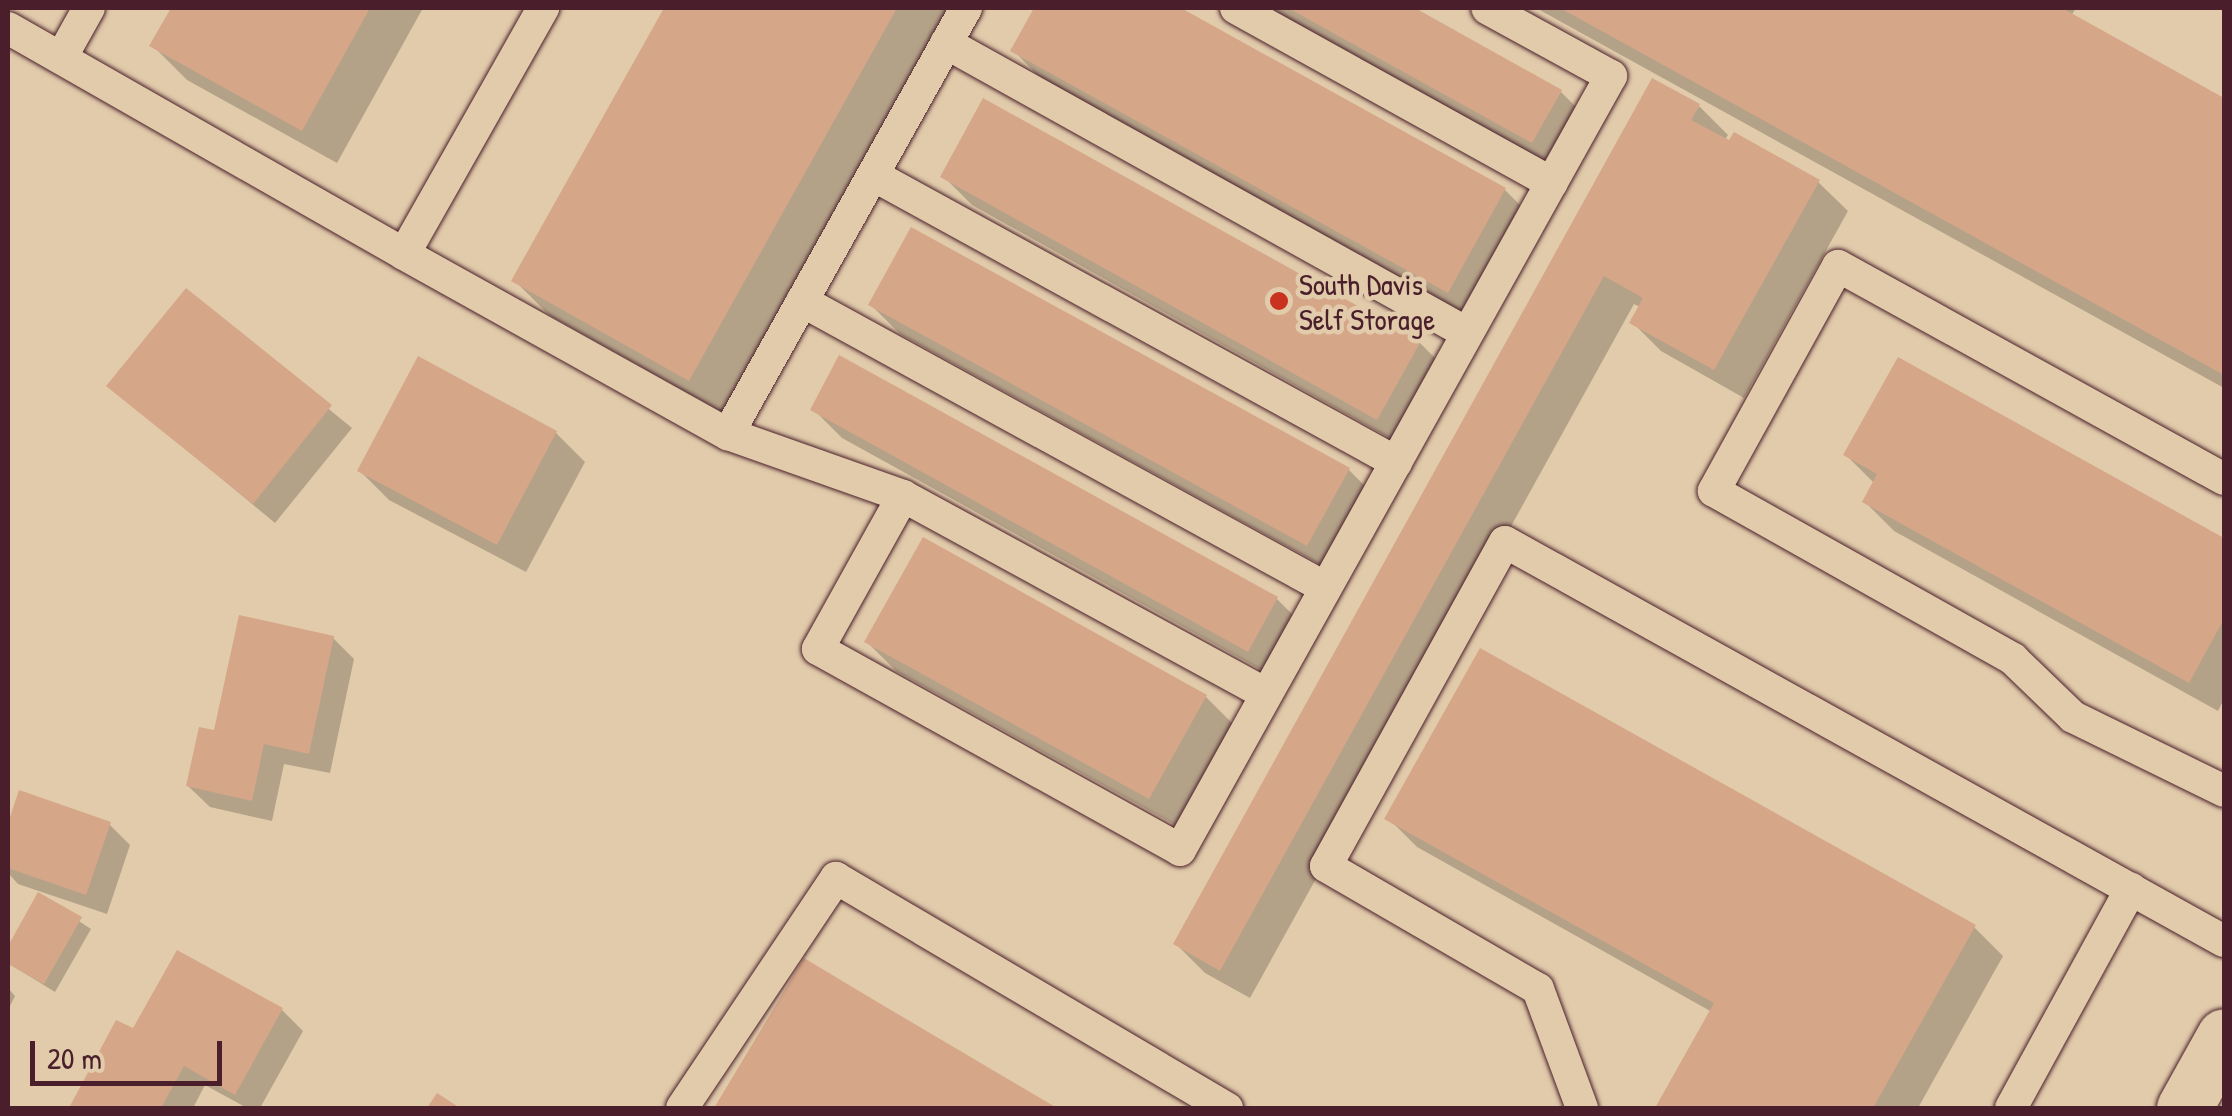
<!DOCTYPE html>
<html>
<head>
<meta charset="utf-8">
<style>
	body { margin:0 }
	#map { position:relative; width:2232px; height:1116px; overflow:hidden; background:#e1cbaa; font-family:"Patrick Hand",sans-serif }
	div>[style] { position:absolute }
	.shadow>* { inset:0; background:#0003 }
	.building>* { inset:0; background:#d5a688 }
	.roads { filter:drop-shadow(0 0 2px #4a1f2b) drop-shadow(0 0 2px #4a1f2b) }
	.service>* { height:32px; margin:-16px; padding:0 16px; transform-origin:16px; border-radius:16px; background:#e1cbaa }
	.primary>* { height:55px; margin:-27.5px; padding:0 27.5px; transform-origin:27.5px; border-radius:27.5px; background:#e1cbaa }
	.dots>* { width:28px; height:28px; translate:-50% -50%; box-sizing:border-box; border:5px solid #e1cbaa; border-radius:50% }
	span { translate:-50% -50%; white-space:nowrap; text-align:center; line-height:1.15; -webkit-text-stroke:9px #e1cbaa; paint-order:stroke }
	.poi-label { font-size:30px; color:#4a1f2b }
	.left { translate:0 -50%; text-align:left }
	.frame { position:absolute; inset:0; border:10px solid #4a1f2b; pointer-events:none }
	.scale { position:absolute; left:30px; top:1041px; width:192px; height:45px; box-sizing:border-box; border:5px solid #4a1f2b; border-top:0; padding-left:12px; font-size:30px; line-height:35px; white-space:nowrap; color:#4a1f2b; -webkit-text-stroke:8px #e1cbaa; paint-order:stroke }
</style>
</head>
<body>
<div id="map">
	<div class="shadow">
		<div style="clip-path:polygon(174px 8px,423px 8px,337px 163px,187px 80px,153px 46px)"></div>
		<div style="clip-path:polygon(666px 8px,951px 8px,725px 414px,549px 315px,514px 280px)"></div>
		<div style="clip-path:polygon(1037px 8px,1176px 8px,1505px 190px,1534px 219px,1477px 321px,1042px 80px,1013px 50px)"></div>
		<div style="clip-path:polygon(1269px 8px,1410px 8px,1561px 92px,1590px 121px,1561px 171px)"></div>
		<div style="clip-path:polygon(1536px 8px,2076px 8px,2071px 16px,2224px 101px,2224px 388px)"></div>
		<div style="clip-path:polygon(1699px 106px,1728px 135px,1724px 141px,1818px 182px,1848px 211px,1744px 398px,1661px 351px,1632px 322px,1640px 307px,1634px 304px,1250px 998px,1205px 973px,1176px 944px)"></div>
		<div style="clip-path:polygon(943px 176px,1420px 343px,1449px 372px,1406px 447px,972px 205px)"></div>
		<div style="clip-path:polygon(186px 292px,352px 428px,275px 523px,110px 386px)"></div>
		<div style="clip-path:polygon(871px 305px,1349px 470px,1378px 499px,1336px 573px,900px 334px)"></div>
		<div style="clip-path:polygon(1899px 361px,2224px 541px,2224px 699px,2218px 711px,1894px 531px,1865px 502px,1875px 484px,1846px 455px)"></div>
		<div style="clip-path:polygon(813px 409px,1277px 599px,1306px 628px,1278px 679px,842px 438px)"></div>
		<div style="clip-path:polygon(556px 433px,585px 462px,526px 572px,389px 500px,360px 471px)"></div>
		<div style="clip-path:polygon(924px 540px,1206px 697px,1235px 726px,1179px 827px,896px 671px,867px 642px)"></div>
		<div style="clip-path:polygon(333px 638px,354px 659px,330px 773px,284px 764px,272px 821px,210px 807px,188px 786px,216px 733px)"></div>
		<div style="clip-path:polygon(20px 793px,109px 824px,130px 845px,107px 914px,18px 884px,8px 873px,8px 831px)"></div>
		<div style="clip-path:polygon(1388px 818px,1974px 927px,2003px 956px,1918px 1108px,1658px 1108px,1712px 1012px,1417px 847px)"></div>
		<div style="clip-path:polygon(39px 895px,91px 929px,55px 992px,8px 963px,8px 951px)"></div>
		<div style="clip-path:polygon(805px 962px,1052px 1108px,717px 1108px)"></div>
		<div style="clip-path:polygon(8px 988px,15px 996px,8px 1010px)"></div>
		<div style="clip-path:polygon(282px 1010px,303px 1031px,260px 1108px,247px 1108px,205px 1085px,193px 1108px,73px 1105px,134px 1032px)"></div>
	</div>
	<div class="building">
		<div style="clip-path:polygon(171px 8px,370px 8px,302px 131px,149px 46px)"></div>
		<div style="clip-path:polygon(664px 8px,897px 8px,689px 381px,511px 281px)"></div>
		<div style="clip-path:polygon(1034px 8px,1181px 8px,1506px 188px,1448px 293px,1010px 51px)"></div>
		<div style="clip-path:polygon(1288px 8px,1415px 8px,1562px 90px,1532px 143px)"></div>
		<div style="clip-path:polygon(1560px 8px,2062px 8px,2224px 98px,2224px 375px)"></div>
		<div style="clip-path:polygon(1652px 78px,1700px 104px,1691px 120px,1729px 140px,1734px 132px,1820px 180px,1714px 370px,1629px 323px,1643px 298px,1604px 276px,1220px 971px,1173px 944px)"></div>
		<div style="clip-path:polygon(983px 98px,1421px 341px,1377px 420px,940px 177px)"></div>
		<div style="clip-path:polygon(911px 227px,1350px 468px,1307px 546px,868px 305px)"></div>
		<div style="clip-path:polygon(186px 288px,332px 405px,253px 504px,106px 386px)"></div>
		<div style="clip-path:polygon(839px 355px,1278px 597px,1248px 652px,810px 410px)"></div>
		<div style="clip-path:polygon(418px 356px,557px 431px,497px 545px,357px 471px)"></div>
		<div style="clip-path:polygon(1898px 357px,2224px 538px,2224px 619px,2189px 683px,1862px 502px,1877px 474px,1843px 455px)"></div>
		<div style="clip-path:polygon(923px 537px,1207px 695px,1149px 799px,864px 642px)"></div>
		<div style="clip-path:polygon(239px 615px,334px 636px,309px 754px,264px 744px,252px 801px,186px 786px,199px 727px,214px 730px)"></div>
		<div style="clip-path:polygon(1480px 648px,1976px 925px,1873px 1108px,1655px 1108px,1714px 1003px,1384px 819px)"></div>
		<div style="clip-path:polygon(19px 790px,111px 822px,86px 895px,8px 868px,8px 823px)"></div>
		<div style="clip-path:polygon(38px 892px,82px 917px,44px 984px,8px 964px,8px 946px)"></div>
		<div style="clip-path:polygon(177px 950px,283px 1008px,235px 1095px,184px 1066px,161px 1108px,70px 1106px,116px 1020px,133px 1028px)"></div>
		<div style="clip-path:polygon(804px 958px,879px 1003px,1057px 1108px,714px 1108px)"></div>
		<div style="clip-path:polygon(437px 1093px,460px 1108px,427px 1108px)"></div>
	</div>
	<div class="roads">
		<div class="service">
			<div style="left:1236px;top:8px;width:361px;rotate:29deg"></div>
			<div style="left:8px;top:28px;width:456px;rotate:29.7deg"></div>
			<div style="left:404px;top:254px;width:283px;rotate:-60.5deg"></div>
			<div style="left:946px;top:43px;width:596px;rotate:29.1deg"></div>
			<div style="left:61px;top:58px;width:57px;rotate:-60.8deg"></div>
			<div style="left:873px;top:175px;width:597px;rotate:28.76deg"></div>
			<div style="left:404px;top:254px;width:371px;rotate:29.1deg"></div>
			<div style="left:728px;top:434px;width:186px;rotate:19.5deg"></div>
			<div style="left:903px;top:496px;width:413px;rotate:28.6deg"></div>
			<div style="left:802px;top:301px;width:597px;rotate:28.71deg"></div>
			<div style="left:728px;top:434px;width:488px;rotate:-60.8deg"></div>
			<div style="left:2224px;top:479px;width:441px;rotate:-151.1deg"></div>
			<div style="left:1838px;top:266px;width:257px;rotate:118.9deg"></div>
			<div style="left:1714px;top:491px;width:343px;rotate:29.3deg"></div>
			<div style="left:2013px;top:659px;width:83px;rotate:44deg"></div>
			<div style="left:2073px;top:717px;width:168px;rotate:26.1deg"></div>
			<div style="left:903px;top:496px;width:175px;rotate:119.1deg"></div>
			<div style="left:818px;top:649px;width:414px;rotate:29deg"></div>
			<div style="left:1180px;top:850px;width:886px;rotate:-60.89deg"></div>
			<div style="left:1611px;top:76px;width:141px;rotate:-151.3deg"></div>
			<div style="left:682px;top:1108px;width:277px;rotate:-56.2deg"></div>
			<div style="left:836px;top:878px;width:454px;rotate:30.5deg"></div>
			<div style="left:1582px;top:1108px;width:127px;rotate:-110.3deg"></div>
			<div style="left:1538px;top:989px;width:245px;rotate:-149.9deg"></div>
			<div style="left:1326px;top:866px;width:370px;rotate:-61.1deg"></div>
			<div style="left:1505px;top:542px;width:822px;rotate:29.03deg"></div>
			<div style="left:2011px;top:1108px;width:250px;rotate:-61.3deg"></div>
		</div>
		<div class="primary">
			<div style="left:2184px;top:1108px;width:82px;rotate:-60.9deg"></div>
		</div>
	</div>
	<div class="dots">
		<div style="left:1279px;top:301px;background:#c8321e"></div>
	</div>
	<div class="poi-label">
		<span class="left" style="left:1299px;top:301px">South Davis<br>Self Storage</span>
	</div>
	<div class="frame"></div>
	<div class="scale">20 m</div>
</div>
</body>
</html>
